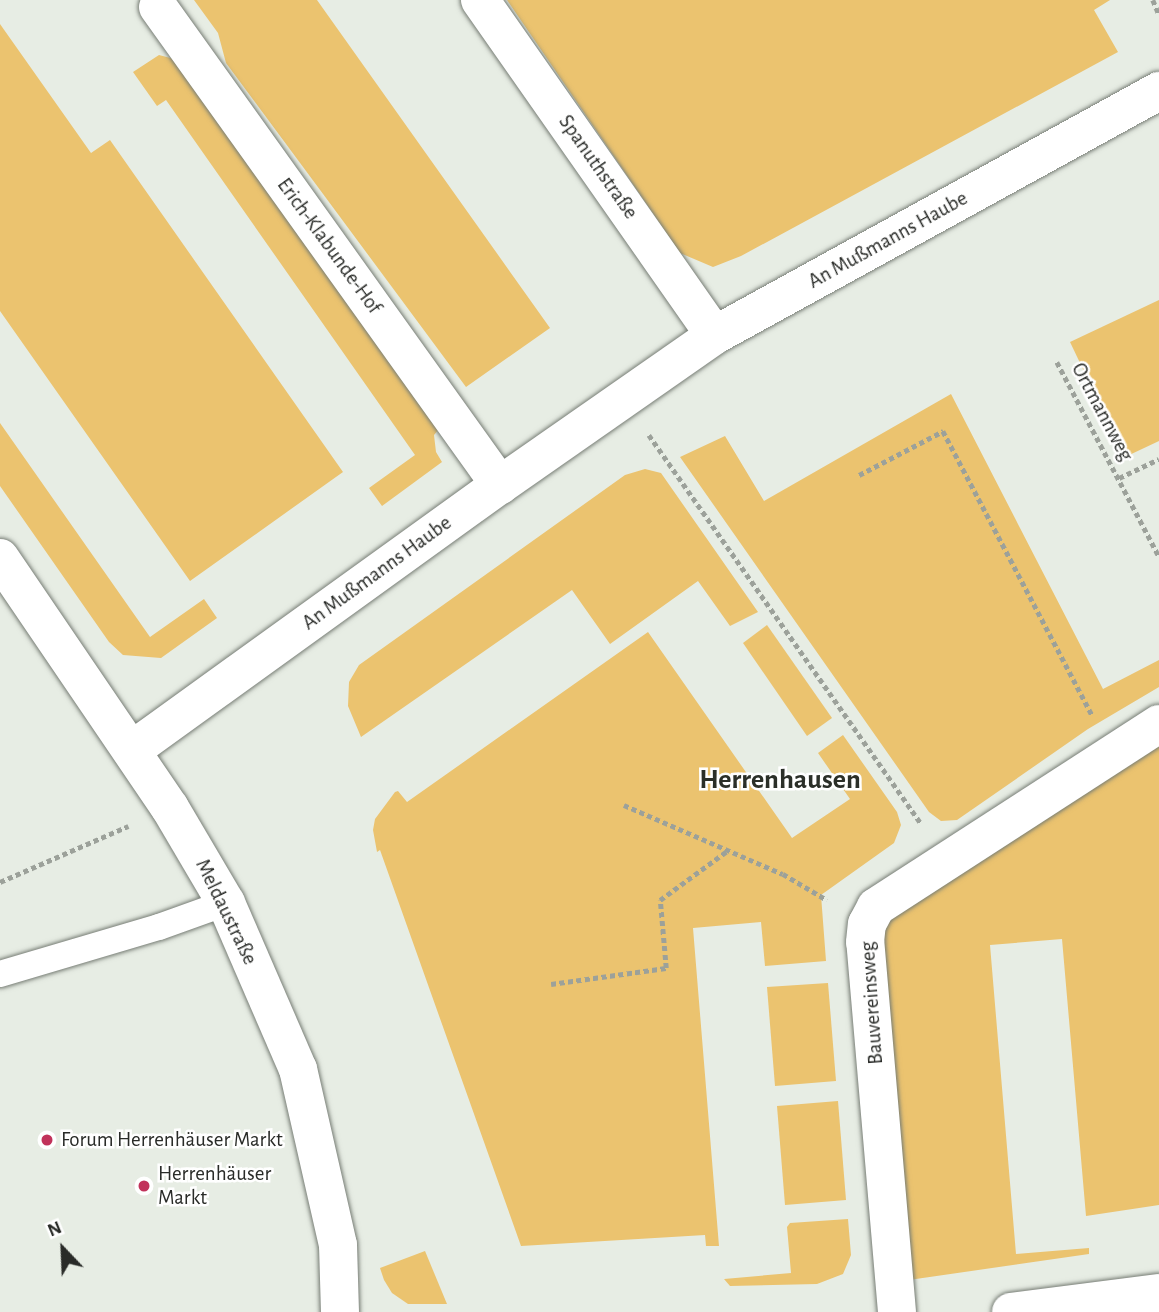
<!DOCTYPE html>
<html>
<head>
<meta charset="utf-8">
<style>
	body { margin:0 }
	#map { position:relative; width:1159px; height:1312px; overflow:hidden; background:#e7ede4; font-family:"Alegreya Sans",sans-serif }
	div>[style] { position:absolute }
	.green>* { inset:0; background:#ebc36f }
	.path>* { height:4.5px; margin-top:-2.25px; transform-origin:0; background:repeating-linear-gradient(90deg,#9ca19a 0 5px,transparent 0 8.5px) }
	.roads { filter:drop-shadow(0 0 2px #777d75) drop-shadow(0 0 2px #777d75) }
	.service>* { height:26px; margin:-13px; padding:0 13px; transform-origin:13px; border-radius:13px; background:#fff }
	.minor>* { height:38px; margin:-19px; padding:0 19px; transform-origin:19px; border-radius:19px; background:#fff }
	.dots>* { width:19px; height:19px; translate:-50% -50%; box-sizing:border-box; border:4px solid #fff; border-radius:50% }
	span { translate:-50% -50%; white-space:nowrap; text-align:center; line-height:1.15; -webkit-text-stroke:5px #fff; paint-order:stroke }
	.street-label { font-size:21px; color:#292b28 }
	.poi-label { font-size:21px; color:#292b28 }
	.left { translate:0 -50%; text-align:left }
	.district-label { font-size:28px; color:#2b2f28; font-weight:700 }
	.north { position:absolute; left:28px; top:1214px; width:70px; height:70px; -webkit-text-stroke:5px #fff; paint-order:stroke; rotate:337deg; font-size:19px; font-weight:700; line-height:28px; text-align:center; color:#292b28 }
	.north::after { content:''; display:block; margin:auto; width:24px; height:32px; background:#292b28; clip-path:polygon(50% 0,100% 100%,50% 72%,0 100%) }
</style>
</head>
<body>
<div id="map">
	<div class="green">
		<div style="clip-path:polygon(194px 0,317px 0,550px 328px,466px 387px,226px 63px,218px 33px)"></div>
		<div style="clip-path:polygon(507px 0,1110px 0,1094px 10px,1118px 52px,741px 256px,713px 267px,680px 253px)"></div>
		<div style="clip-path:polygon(0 24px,91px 153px,110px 140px,343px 472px,190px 581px,0 311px)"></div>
		<div style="clip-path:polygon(159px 55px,178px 60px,443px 424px,434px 435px,436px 452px,442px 462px,382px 506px,369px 488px,415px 455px,166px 100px,157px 106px,133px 72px)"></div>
		<div style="clip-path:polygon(1159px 300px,1159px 441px,1125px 457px,1070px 342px)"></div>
		<div style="clip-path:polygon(951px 394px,1103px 689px,1159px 660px,1159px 687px,1088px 729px,957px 820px,941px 821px,929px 812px,680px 457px,725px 436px,764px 501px)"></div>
		<div style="clip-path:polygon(0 423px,150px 637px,204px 599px,217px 618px,161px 658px,123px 655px,109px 642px,0 486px)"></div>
		<div style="clip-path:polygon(645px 469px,661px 473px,758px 612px,730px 626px,698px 581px,610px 644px,572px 590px,361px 737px,348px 706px,349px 682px,359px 665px,625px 475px)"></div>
		<div style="clip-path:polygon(767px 625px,832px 718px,807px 736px,743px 643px)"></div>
		<div style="clip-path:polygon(648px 632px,792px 838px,850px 799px,818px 753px,843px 735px,897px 812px,901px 825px,894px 843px,821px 895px,826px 961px,765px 966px,761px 922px,693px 928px,719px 1246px,706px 1246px,705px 1235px,521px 1246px,380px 850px,377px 852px,373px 830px,375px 819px,395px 792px,398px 791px,407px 802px)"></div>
		<div style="clip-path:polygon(1159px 724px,1159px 1205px,1086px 1216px,1062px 939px,990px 945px,1016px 1254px,1089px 1248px,1089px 1254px,895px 1282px,876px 907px)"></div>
		<div style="clip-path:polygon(828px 983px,836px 1081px,775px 1086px,767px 987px)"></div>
		<div style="clip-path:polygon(838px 1101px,846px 1200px,785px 1205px,777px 1106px)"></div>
		<div style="clip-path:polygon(848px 1219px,851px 1255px,843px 1274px,817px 1284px,730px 1286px,724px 1279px,791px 1273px,787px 1227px,790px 1223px)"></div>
		<div style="clip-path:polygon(425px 1251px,447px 1304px,408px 1304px,392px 1293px,384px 1280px,380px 1268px)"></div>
	</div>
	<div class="path">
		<div style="left:1153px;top:0;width:15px;rotate:67deg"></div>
		<div style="left:1057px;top:362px;width:219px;rotate:62.3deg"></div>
		<div style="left:649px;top:435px;width:474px;rotate:55deg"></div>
		<div style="left:859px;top:475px;width:95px;rotate:-27.6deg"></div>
		<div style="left:943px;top:431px;width:321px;rotate:62.3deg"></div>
		<div style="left:1119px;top:478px;width:44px;rotate:-25.4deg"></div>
		<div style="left:624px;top:805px;width:173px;rotate:23.5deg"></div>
		<div style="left:783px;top:874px;width:51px;rotate:30.6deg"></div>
		<div style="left:0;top:882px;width:140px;rotate:-23.6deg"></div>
		<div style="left:551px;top:984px;width:116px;rotate:-7.9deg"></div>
		<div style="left:666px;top:968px;width:68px;rotate:-95deg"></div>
		<div style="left:660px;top:900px;width:83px;rotate:-36.2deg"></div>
	</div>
	<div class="roads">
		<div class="service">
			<div style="left:0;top:974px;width:166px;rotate:-16.5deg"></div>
			<div style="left:159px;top:927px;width:71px;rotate:-19.7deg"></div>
		</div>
		<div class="minor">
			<div style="left:480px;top:0;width:409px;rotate:55deg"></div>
			<div style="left:158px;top:7px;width:588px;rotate:54.42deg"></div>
			<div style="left:0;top:558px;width:302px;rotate:55.8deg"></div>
			<div style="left:170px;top:808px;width:110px;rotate:59.5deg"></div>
			<div style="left:226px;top:903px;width:181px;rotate:66.6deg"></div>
			<div style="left:298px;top:1069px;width:180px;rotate:77.2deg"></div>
			<div style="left:338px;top:1245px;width:67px;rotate:88.3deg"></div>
			<div style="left:132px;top:750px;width:453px;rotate:-35.8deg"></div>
			<div style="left:500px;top:485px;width:262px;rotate:-34.9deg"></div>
			<div style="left:715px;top:335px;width:507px;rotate:-28.79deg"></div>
			<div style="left:897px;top:1312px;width:371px;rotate:-94.9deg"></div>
			<div style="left:865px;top:942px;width:18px;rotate:-84deg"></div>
			<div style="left:867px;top:924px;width:19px;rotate:-62deg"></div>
			<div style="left:876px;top:907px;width:337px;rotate:-32.9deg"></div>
			<div style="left:1011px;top:1312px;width:149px;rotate:-7.3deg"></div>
		</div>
	</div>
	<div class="dots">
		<div style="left:47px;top:1140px;background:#c1325a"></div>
		<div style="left:144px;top:1186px;background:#c1325a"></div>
	</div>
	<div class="street-label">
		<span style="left:598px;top:167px;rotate:55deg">Spanuthstraße</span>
		<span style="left:888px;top:240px;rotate:-29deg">An Mußmanns Haube</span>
		<span style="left:329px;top:246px;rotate:54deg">Erich-Klabunde-Hof</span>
		<span style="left:1102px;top:412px;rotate:62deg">Ortmannweg</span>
		<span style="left:377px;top:573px;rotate:-36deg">An Mußmanns Haube</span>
		<span style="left:226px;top:912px;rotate:64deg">Meldaustraße</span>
		<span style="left:872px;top:1003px;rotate:-94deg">Bauvereinsweg</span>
	</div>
	<div class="poi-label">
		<span class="left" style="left:61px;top:1140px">Forum Herrenhäuser Markt</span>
		<span class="left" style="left:158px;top:1186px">Herrenhäuser<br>Markt</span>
	</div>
	<div class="district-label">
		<span style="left:780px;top:780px">Herrenhausen</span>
	</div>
	<div class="north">N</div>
</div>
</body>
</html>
